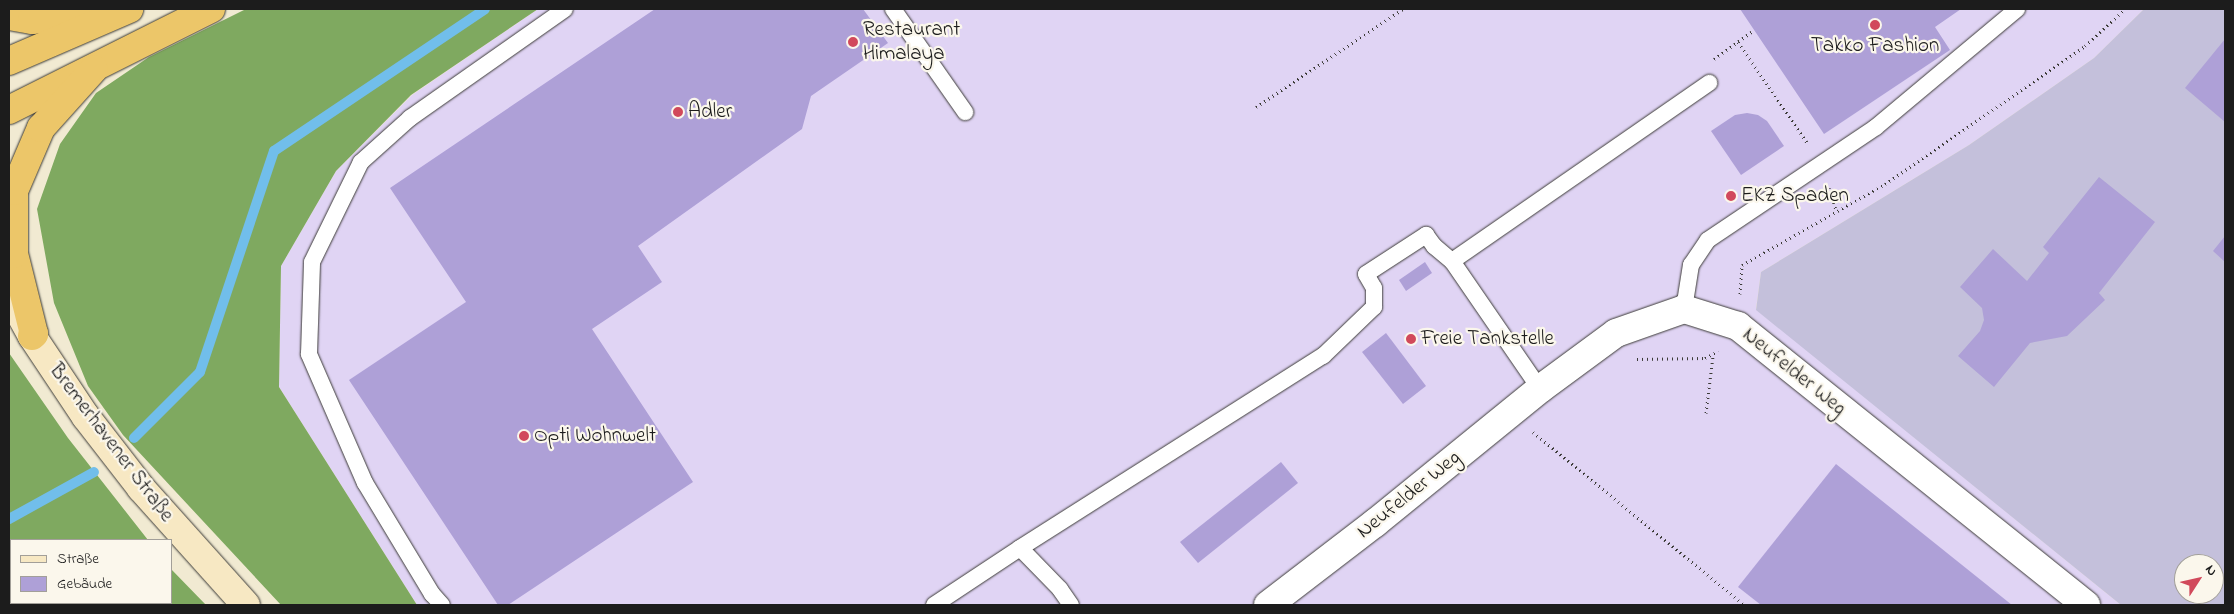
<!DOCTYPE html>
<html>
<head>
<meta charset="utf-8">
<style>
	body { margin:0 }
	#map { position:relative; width:2234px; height:614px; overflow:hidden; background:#f1ead2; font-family:"Indie Flower",sans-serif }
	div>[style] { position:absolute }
	.built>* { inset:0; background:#e0d4f4 }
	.industrial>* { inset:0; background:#c4c0db }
	.forest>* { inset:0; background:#7fa960 }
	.stream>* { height:10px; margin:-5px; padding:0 5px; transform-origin:5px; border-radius:5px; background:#71beeb }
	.building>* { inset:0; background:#aea0d7 }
	.path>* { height:3px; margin-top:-1.5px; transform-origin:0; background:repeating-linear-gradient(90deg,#3c3b37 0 1px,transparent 0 5px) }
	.roads { filter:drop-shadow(0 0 1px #3c3b37) drop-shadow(0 0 1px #3c3b37) }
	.service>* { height:16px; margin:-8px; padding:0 8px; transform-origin:8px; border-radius:8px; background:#fff }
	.minor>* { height:28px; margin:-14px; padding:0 14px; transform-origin:14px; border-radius:14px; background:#fff }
	.secondary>* { height:28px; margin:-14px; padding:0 14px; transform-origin:14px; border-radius:14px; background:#f7e8c3 }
	.motorway>* { height:28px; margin:-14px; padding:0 14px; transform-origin:14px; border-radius:14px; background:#ecc669 }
	.dots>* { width:14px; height:14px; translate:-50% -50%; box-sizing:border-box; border:2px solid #fbf7ec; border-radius:50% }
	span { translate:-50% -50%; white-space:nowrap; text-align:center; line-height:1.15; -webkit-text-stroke:4.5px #fbf7ec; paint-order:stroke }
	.poi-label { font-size:21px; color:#1c1c1c }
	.left { translate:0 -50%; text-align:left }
	.street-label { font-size:21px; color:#1c1c1c }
	.frame { position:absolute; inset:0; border:10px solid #1c1c1c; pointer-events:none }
	.legend { position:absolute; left:10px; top:539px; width:162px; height:65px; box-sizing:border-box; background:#fbf7ec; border:1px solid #a29f99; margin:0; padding:6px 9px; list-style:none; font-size:15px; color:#1c1c1c }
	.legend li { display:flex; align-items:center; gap:10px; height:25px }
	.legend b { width:25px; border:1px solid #a29f99 }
	.north { position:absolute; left:2174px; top:554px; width:50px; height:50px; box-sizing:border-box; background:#fbf7ec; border:1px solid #a29f99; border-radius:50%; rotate:55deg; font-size:14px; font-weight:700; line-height:20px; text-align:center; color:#1c1c1c }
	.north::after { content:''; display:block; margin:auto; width:18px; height:22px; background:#d1495b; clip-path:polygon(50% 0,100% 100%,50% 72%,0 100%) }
</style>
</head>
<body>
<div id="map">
	<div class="built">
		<div style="clip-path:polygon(538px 9px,2144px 9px,2094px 58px,1969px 145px,1761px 272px,1756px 309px,2121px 605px,417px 605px,279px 387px,281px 266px,336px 171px,412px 95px)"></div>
	</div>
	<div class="industrial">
		<div style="clip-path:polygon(evenodd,2144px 9px,2225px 9px,2225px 605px,2121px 605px,1756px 310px,1761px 272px,1969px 145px,2094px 58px,2144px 9px,2184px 564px,2214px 564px,2214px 594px,2184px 594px,2184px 564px)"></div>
	</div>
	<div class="forest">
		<div style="clip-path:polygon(246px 9px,538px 9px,411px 95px,336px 171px,281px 266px,279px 387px,417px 605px,281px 605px,123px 435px,88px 386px,54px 303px,37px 209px,60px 144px,96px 93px,149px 57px)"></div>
		<div style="clip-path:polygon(9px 353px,68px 438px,148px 540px,11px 540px,11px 603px,171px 603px,171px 569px,206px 605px,9px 605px)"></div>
	</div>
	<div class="stream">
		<div style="left:134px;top:438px;width:93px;rotate:-45deg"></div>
		<div style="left:200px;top:372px;width:233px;rotate:-71.5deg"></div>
		<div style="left:274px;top:151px;width:254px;rotate:-33.9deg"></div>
		<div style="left:9px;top:519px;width:97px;rotate:-28.9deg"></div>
	</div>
	<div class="building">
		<div style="clip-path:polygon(655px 9px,863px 9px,888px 43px,811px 96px,802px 129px,638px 246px,662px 282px,592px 329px,693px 482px,508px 605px,498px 605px,349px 380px,466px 302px,390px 188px)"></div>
		<div style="clip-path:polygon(1740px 9px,1961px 9px,1935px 27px,1950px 50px,1824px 134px)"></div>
		<div style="clip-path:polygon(2225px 39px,2225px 122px,2185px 88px)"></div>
		<div style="clip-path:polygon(1747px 113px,1758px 115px,1767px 121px,1784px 146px,1741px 175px,1711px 131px,1735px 115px)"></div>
		<div style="clip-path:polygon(2099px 177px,2155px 222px,2099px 293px,2105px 300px,2067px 336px,2030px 343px,1994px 387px,1958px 356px,1980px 331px,1984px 320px,1982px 308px,1960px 287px,1993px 249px,2027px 281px,2049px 253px,2043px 247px)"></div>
		<div style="clip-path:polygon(2225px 236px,2225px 262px,2213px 251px)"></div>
		<div style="clip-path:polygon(1425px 262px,1432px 273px,1406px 291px,1399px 280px)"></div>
		<div style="clip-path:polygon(1386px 333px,1426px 386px,1403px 404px,1362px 352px)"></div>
		<div style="clip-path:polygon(1281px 462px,1298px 483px,1198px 563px,1180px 542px)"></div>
		<div style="clip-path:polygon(1836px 464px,2012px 605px,1761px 605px,1738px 587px)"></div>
	</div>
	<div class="path">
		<div style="left:1738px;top:42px;width:124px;rotate:55.5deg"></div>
		<div style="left:1714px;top:59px;width:49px;rotate:-35.9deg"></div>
		<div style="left:1256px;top:107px;width:177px;rotate:-33.7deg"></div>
		<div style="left:1829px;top:188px;width:23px;rotate:72deg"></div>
		<div style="left:1740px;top:294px;width:29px;rotate:-86deg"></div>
		<div style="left:1742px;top:265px;width:164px;rotate:-29.5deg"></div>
		<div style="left:1885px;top:184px;width:243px;rotate:-34.6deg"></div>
		<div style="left:2085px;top:46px;width:54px;rotate:-42.8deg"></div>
		<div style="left:1637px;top:359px;width:68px;rotate:-0.8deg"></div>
		<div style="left:1705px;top:358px;width:15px;rotate:-28deg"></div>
		<div style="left:1706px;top:413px;width:57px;rotate:-83deg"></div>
		<div style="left:1533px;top:432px;width:273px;rotate:39.3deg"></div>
	</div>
	<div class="roads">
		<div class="service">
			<div style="left:893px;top:9px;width:126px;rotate:55deg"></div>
			<div style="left:1452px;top:261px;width:313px;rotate:-34.7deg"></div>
			<div style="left:1684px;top:309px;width:45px;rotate:-81deg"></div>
			<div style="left:1691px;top:265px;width:30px;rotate:-56deg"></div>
			<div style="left:1708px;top:240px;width:202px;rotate:-33.9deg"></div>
			<div style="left:1876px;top:127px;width:184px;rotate:-39.9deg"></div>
			<div style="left:442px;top:605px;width:15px;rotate:-132deg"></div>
			<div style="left:432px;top:594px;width:130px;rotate:-121.1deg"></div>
			<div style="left:365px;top:483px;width:141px;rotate:-113.5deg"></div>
			<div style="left:309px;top:354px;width:92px;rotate:-88.1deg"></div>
			<div style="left:312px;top:262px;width:111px;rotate:-63.9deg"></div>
			<div style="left:361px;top:162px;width:66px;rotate:-41.9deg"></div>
			<div style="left:410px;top:118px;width:189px;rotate:-35.1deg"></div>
			<div style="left:934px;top:605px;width:103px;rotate:-33.5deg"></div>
			<div style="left:1071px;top:605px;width:19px;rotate:-125deg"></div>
			<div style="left:1060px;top:589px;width:57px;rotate:-134.3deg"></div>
			<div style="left:1020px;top:548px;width:359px;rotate:-32.4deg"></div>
			<div style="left:1323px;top:356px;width:71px;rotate:-43.9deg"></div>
			<div style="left:1374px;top:307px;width:19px;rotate:-90deg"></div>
			<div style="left:1374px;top:288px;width:16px;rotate:-120deg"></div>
			<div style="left:1366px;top:274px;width:72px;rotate:-33deg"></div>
			<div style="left:1426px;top:235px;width:14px;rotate:54deg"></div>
			<div style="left:1434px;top:246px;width:23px;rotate:40deg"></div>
			<div style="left:1452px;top:261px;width:155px;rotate:55.5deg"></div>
		</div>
		<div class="minor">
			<div style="left:1268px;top:605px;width:135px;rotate:-37.5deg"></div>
			<div style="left:1375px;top:523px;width:213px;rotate:-39.1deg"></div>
			<div style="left:1540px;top:389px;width:94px;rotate:-36.4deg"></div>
			<div style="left:1616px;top:333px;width:72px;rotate:-19.4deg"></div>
			<div style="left:1684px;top:309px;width:57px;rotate:17.5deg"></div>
			<div style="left:1738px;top:326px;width:446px;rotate:38.7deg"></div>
		</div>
		<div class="secondary">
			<div style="left:9px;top:294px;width:48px;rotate:61.3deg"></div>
			<div style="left:32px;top:336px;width:97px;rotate:56.3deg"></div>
			<div style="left:86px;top:417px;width:90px;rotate:52.2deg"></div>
			<div style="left:141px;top:488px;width:157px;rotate:48.1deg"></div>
		</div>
		<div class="motorway">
			<div style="left:9px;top:16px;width:23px;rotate:10deg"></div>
			<div style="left:32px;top:20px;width:67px;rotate:-6deg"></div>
			<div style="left:9px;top:61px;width:131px;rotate:-23.4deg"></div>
			<div style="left:9px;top:110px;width:226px;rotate:-26.6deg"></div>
			<div style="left:32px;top:336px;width:3px;rotate:-45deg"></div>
			<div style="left:34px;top:334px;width:82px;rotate:-104deg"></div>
			<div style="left:14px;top:254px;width:63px;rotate:-90deg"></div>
			<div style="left:14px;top:191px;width:69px;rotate:-66.8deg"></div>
			<div style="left:41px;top:128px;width:79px;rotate:-48.1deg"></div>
		</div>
	</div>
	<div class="dots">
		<div style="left:1875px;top:25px;background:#d1495b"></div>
		<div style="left:853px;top:42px;background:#d1495b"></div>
		<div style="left:678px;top:112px;background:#d1495b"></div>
		<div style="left:1731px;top:196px;background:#d1495b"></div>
		<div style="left:1411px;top:339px;background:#d1495b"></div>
		<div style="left:524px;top:436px;background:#d1495b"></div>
	</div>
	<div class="poi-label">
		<span class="left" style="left:863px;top:42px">Restaurant<br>Himalaya</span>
		<span style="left:1875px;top:46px">Takko Fashion</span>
		<span class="left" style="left:688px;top:112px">Adler</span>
		<span class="left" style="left:1741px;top:196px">EKZ Spaden</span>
		<span class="left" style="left:1421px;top:339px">Freie Tankstelle</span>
		<span class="left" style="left:534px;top:436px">Opti Wohnwelt</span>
	</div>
	<div class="street-label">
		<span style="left:1794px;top:372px;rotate:39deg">Neufelder Weg</span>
		<span style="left:111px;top:443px;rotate:53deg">Bremerhavener Straße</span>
		<span style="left:1409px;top:495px;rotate:-39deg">Neufelder Weg</span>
	</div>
	<div class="frame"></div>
	<ul class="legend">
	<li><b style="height:6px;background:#f7e8c3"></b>Straße</li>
	<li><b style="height:14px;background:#aea0d7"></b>Gebäude</li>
	</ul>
	<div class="north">N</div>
</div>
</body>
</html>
